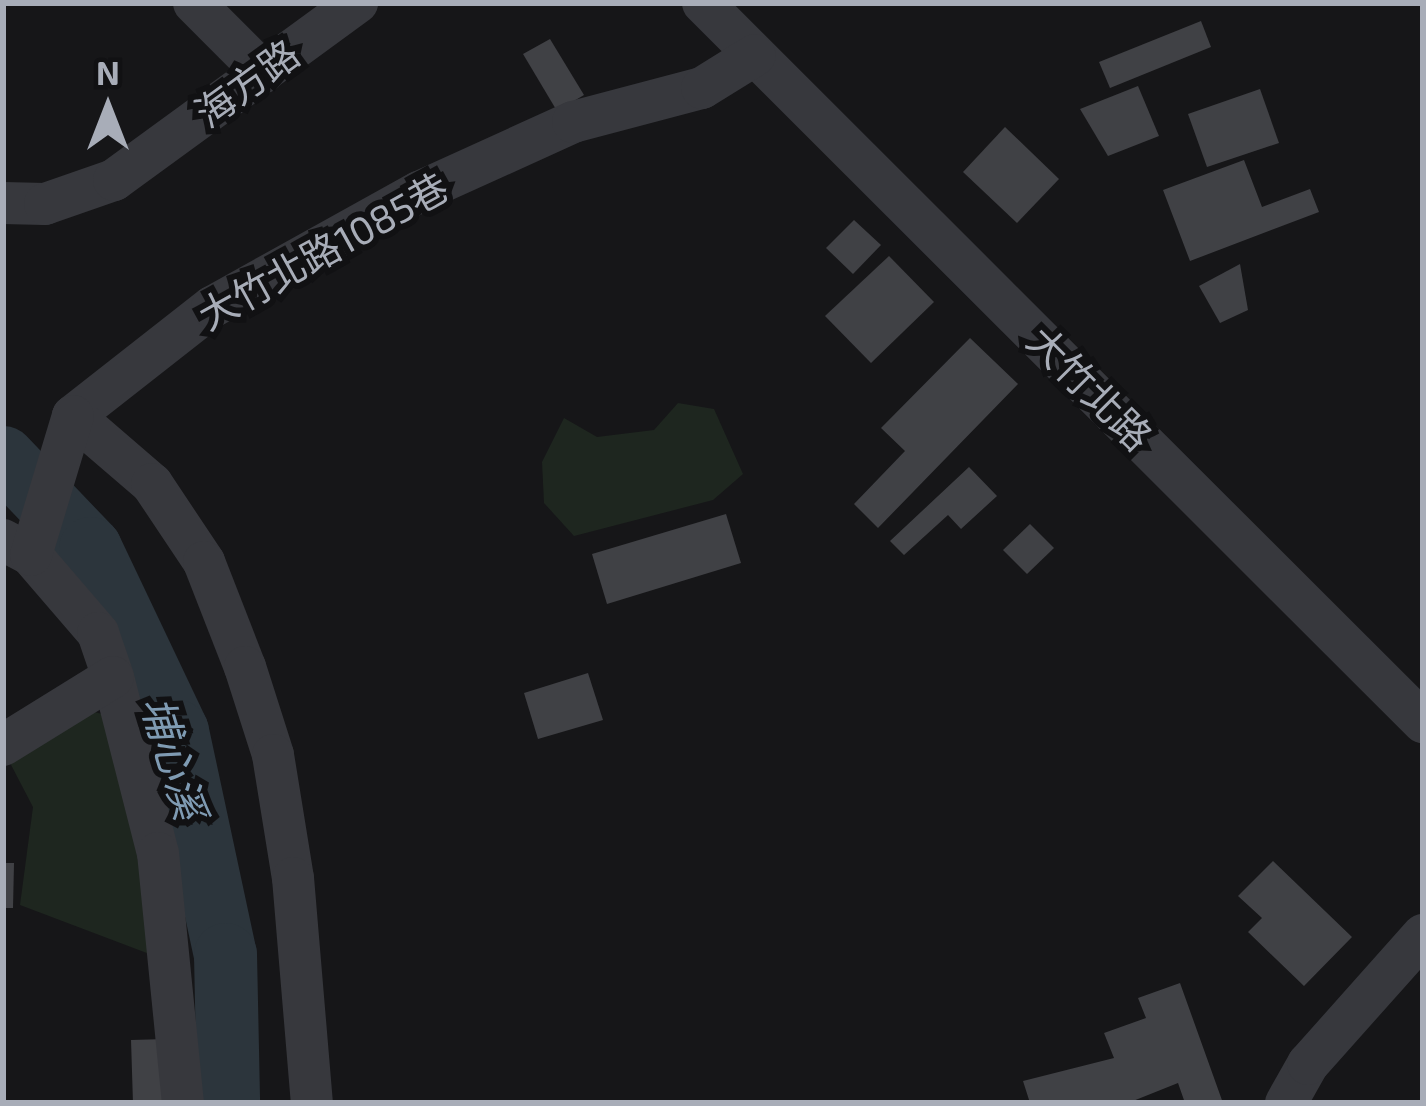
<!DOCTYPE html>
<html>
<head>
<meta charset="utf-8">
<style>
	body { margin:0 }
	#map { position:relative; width:1426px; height:1106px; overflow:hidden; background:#161618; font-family:"Exo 2","Noto Sans TC",sans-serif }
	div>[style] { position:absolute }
	.green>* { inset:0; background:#1e261f }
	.river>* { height:63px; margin:-31.5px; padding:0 31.5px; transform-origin:31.5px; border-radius:31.5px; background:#2c353c }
	.building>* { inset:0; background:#404145 }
	.minor>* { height:42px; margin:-21px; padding:0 21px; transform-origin:21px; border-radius:21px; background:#37383d }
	span { translate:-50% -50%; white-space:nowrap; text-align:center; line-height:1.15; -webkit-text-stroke:12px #111113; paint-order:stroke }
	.street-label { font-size:39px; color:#a8adb8 }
	.water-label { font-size:42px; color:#7f9bb3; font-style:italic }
	.frame { position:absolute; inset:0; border:6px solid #a8adb8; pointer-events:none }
	.north { position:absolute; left:48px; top:48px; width:120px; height:120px; -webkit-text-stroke:9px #111113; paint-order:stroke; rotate:0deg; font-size:33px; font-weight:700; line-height:48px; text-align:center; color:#a8adb8 }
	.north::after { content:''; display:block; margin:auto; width:42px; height:54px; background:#a8adb8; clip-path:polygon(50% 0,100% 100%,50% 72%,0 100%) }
</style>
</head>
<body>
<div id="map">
	<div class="green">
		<div style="clip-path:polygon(678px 403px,714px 409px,743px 474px,713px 500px,574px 536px,544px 503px,542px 462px,564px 418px,597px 437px,654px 430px)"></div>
		<div style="clip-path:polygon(84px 709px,109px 716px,160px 958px,20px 905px,33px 807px,9px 761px)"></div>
	</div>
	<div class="river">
		<div style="left:3px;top:457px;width:126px;rotate:46.3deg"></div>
		<div style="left:90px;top:548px;width:203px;rotate:64.6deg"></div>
		<div style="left:177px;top:731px;width:228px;rotate:77.9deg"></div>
		<div style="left:225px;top:954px;width:149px;rotate:88.8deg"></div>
	</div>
	<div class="building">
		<div style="clip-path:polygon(1201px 21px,1211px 47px,1110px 88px,1099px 62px)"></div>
		<div style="clip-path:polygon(550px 39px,584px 95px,557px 111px,523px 54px)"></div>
		<div style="clip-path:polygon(1138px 86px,1159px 136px,1108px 156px,1080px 109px)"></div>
		<div style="clip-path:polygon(1260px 89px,1279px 143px,1207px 167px,1188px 114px)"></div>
		<div style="clip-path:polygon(1005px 127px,1059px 179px,1017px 223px,963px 172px)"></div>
		<div style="clip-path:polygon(1244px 160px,1262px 207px,1310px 189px,1319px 212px,1190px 261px,1163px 190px)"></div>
		<div style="clip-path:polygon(854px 220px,881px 245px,853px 274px,826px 248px)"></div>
		<div style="clip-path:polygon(889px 256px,934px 302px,871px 363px,825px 316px)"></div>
		<div style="clip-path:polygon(1240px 264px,1248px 310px,1220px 323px,1199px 286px)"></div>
		<div style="clip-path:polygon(970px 338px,1018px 384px,878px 528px,854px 504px,905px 451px,881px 428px)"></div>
		<div style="clip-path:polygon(969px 467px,997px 496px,961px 529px,948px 515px,904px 555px,890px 541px)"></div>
		<div style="clip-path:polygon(726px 514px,741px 563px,607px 604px,592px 554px)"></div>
		<div style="clip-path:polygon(1030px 524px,1054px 548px,1027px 574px,1003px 550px)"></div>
		<div style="clip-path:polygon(588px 673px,603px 720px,538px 739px,524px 693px)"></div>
		<div style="clip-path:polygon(1273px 861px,1352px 937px,1304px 986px,1248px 932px,1262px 918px,1238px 896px)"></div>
		<div style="clip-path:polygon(3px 863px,14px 863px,13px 908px,3px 908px)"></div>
		<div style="clip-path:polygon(1180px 983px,1223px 1103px,1185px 1103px,1178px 1083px,1128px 1103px,1030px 1103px,1023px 1081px,1114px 1058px,1104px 1033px,1146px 1018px,1138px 998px)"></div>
		<div style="clip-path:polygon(167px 1039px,169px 1103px,133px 1103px,131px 1040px)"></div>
	</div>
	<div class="minor">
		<div style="left:194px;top:3px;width:98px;rotate:45deg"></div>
		<div style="left:703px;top:3px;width:1018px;rotate:44.96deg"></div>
		<div style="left:3px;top:203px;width:42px;rotate:1.4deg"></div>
		<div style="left:45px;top:204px;width:73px;rotate:-19.2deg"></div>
		<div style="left:114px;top:180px;width:301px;rotate:-36.1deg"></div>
		<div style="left:73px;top:416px;width:177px;rotate:-38.1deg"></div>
		<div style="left:212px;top:307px;width:237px;rotate:-29.1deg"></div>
		<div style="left:419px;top:192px;width:169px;rotate:-24.4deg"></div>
		<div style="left:573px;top:122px;width:133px;rotate:-14.8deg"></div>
		<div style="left:702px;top:88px;width:62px;rotate:-31.9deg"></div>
		<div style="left:73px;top:416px;width:104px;rotate:40.7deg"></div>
		<div style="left:152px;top:484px;width:94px;rotate:56.3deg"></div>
		<div style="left:204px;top:562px;width:113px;rotate:68.7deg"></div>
		<div style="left:245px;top:667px;width:92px;rotate:72.3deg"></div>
		<div style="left:273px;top:755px;width:125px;rotate:80.8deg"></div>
		<div style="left:293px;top:878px;width:226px;rotate:85.2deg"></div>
		<div style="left:3px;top:540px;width:32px;rotate:28deg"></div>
		<div style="left:31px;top:555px;width:103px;rotate:49.3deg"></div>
		<div style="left:98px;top:633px;width:46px;rotate:71.2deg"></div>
		<div style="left:113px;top:677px;width:182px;rotate:75.7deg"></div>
		<div style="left:158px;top:853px;width:251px;rotate:84.3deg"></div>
		<div style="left:31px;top:555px;width:145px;rotate:-73.2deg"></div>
		<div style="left:3px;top:745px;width:129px;rotate:-31.7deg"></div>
		<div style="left:1286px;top:1103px;width:45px;rotate:-60.6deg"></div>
		<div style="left:1308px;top:1064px;width:173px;rotate:-48.3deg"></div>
	</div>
	<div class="street-label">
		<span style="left:247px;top:83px;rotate:-36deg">海方路</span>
		<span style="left:323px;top:251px;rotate:-29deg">大竹北路1085巷</span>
		<span style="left:1090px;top:388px;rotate:45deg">大竹北路</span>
	</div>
	<div class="water-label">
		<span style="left:175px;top:757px;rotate:73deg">埔心溪</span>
	</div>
	<div class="frame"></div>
	<div class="north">N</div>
</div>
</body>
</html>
